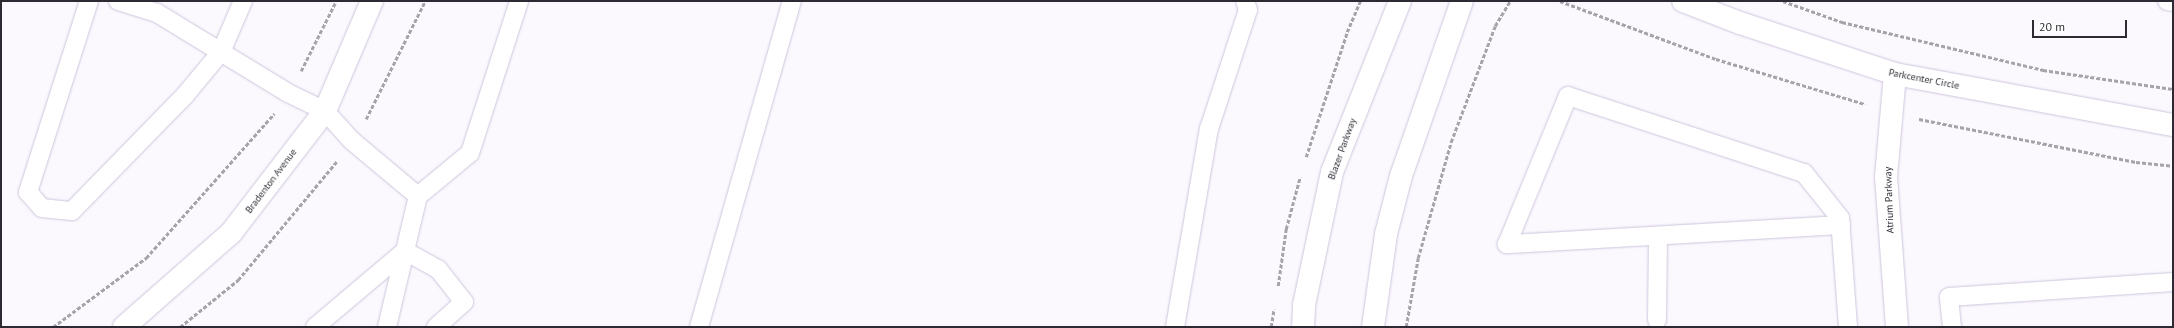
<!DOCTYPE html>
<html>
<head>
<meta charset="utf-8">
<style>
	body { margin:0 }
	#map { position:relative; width:2174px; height:328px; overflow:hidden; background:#fbf9fe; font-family:"PT Sans",sans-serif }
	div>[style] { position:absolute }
	.path>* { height:2.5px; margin-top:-1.25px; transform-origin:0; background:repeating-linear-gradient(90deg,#a6a3a9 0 4px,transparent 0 6px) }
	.roads { filter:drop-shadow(0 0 1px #cec5dc) drop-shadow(0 0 1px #cec5dc) }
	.lane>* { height:18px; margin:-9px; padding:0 9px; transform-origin:9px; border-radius:9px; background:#fff }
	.street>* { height:22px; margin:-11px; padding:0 11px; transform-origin:11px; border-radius:11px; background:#fff }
	.secondary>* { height:22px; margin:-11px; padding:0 11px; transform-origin:11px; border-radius:11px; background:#fff }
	span { translate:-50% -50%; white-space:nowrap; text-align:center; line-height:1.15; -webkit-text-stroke:3px #fff; paint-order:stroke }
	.street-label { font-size:10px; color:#2e2a33 }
	.frame { position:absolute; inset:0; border:2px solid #2e2a33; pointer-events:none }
	.scale { position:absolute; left:2032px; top:20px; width:95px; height:18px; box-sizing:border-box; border:2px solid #2e2a33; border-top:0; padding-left:5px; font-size:12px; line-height:14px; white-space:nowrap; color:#2e2a33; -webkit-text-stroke:3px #fff; paint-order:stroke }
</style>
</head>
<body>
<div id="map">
	<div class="path">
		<div style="left:1560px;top:1px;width:166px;rotate:20.4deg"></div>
		<div style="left:1716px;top:59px;width:156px;rotate:16.8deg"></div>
		<div style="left:1783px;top:1px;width:63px;rotate:19.6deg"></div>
		<div style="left:1842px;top:22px;width:207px;rotate:13.4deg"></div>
		<div style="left:2043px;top:70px;width:131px;rotate:8.3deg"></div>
		<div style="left:301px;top:71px;width:78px;rotate:-63.4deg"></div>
		<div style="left:366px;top:119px;width:132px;rotate:-63.4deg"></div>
		<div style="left:1919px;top:119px;width:221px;rotate:11.2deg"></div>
		<div style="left:2136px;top:162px;width:37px;rotate:6deg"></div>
		<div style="left:1306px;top:157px;width:132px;rotate:-71.8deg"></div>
		<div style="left:1347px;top:32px;width:34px;rotate:-67deg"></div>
		<div style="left:1278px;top:286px;width:58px;rotate:-82deg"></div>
		<div style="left:1286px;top:229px;width:54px;rotate:-74.9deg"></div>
		<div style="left:53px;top:327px;width:116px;rotate:-36.6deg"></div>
		<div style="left:146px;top:258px;width:193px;rotate:-48.4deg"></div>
		<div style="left:180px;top:327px;width:75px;rotate:-39deg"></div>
		<div style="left:238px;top:280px;width:155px;rotate:-50.2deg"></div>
		<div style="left:1271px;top:327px;width:18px;rotate:-81deg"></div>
		<div style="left:1406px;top:327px;width:70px;rotate:-80.1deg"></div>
		<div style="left:1418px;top:258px;width:121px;rotate:-74.1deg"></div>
		<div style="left:1451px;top:142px;width:124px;rotate:-69.2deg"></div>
		<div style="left:1495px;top:26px;width:29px;rotate:-59deg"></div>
	</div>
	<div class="roads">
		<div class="lane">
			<div style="left:89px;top:1px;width:201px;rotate:107.7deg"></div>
			<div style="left:28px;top:192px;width:21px;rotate:49deg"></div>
			<div style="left:42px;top:208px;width:30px;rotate:6deg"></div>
			<div style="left:72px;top:211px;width:163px;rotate:-45.7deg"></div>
			<div style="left:186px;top:94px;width:55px;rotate:-50.2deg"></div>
			<div style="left:221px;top:52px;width:56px;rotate:-66.7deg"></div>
			<div style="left:118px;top:1px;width:41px;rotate:17.1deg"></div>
			<div style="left:157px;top:13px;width:153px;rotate:31.4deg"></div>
			<div style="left:288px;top:93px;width:41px;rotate:25.9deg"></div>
			<div style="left:325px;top:111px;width:39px;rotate:48deg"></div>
			<div style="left:351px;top:140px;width:87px;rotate:39.9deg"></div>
			<div style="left:2167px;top:1px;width:6px;rotate:9deg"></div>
			<div style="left:1841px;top:225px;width:335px;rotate:176.7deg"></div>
			<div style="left:1507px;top:244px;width:160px;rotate:-67.6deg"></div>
			<div style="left:1568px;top:96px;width:248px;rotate:18.1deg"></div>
			<div style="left:1804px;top:173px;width:58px;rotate:51.3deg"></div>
			<div style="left:1840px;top:218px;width:109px;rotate:85.8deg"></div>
			<div style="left:1657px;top:320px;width:84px;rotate:-89.3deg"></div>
			<div style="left:315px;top:327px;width:118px;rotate:-40.2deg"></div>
			<div style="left:405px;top:251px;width:38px;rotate:29deg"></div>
			<div style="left:438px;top:269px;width:42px;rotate:51.8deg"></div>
			<div style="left:464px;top:302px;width:38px;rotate:138deg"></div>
			<div style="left:387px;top:327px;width:135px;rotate:-76.7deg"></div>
			<div style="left:418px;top:196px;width:67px;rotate:-39.6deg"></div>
			<div style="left:470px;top:153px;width:160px;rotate:-72.1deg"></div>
			<div style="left:699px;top:327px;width:339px;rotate:-74.1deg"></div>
			<div style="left:1175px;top:327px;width:201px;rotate:-80.3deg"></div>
			<div style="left:1209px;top:129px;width:125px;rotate:-71.9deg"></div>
			<div style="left:1248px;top:10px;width:9px;rotate:-108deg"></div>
			<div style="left:1952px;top:327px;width:30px;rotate:-96deg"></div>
			<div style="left:1949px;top:297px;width:225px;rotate:-3.8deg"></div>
		</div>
		<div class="street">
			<div style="left:1683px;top:1px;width:61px;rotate:21.1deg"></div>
			<div style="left:1740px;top:23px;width:163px;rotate:18.2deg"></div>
			<div style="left:1895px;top:74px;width:283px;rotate:10.4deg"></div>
			<div style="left:1895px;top:74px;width:103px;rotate:95deg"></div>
			<div style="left:1886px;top:177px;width:150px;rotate:85.8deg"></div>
		</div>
		<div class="secondary">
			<div style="left:124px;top:327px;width:142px;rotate:-41.3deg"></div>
			<div style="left:231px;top:233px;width:154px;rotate:-52.4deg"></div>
			<div style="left:325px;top:111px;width:120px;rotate:-66.9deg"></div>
			<div style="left:1303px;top:327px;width:22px;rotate:-87deg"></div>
			<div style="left:1304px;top:305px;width:136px;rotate:-78.1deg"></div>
			<div style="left:1332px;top:172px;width:184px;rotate:-68.3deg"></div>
			<div style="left:1373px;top:327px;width:94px;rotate:-82deg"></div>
			<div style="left:1386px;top:234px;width:60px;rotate:-75.5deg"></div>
			<div style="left:1401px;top:176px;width:185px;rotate:-70.8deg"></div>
		</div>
	</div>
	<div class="street-label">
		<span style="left:1924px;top:79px;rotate:11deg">Parkcenter Circle</span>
		<span style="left:1342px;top:149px;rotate:-70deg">Blazer Parkway</span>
		<span style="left:271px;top:181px;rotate:-53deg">Bradenton Avenue</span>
		<span style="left:1889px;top:200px;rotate:-92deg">Atrium Parkway</span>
	</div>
	<div class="frame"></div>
	<div class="scale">20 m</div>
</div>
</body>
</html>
